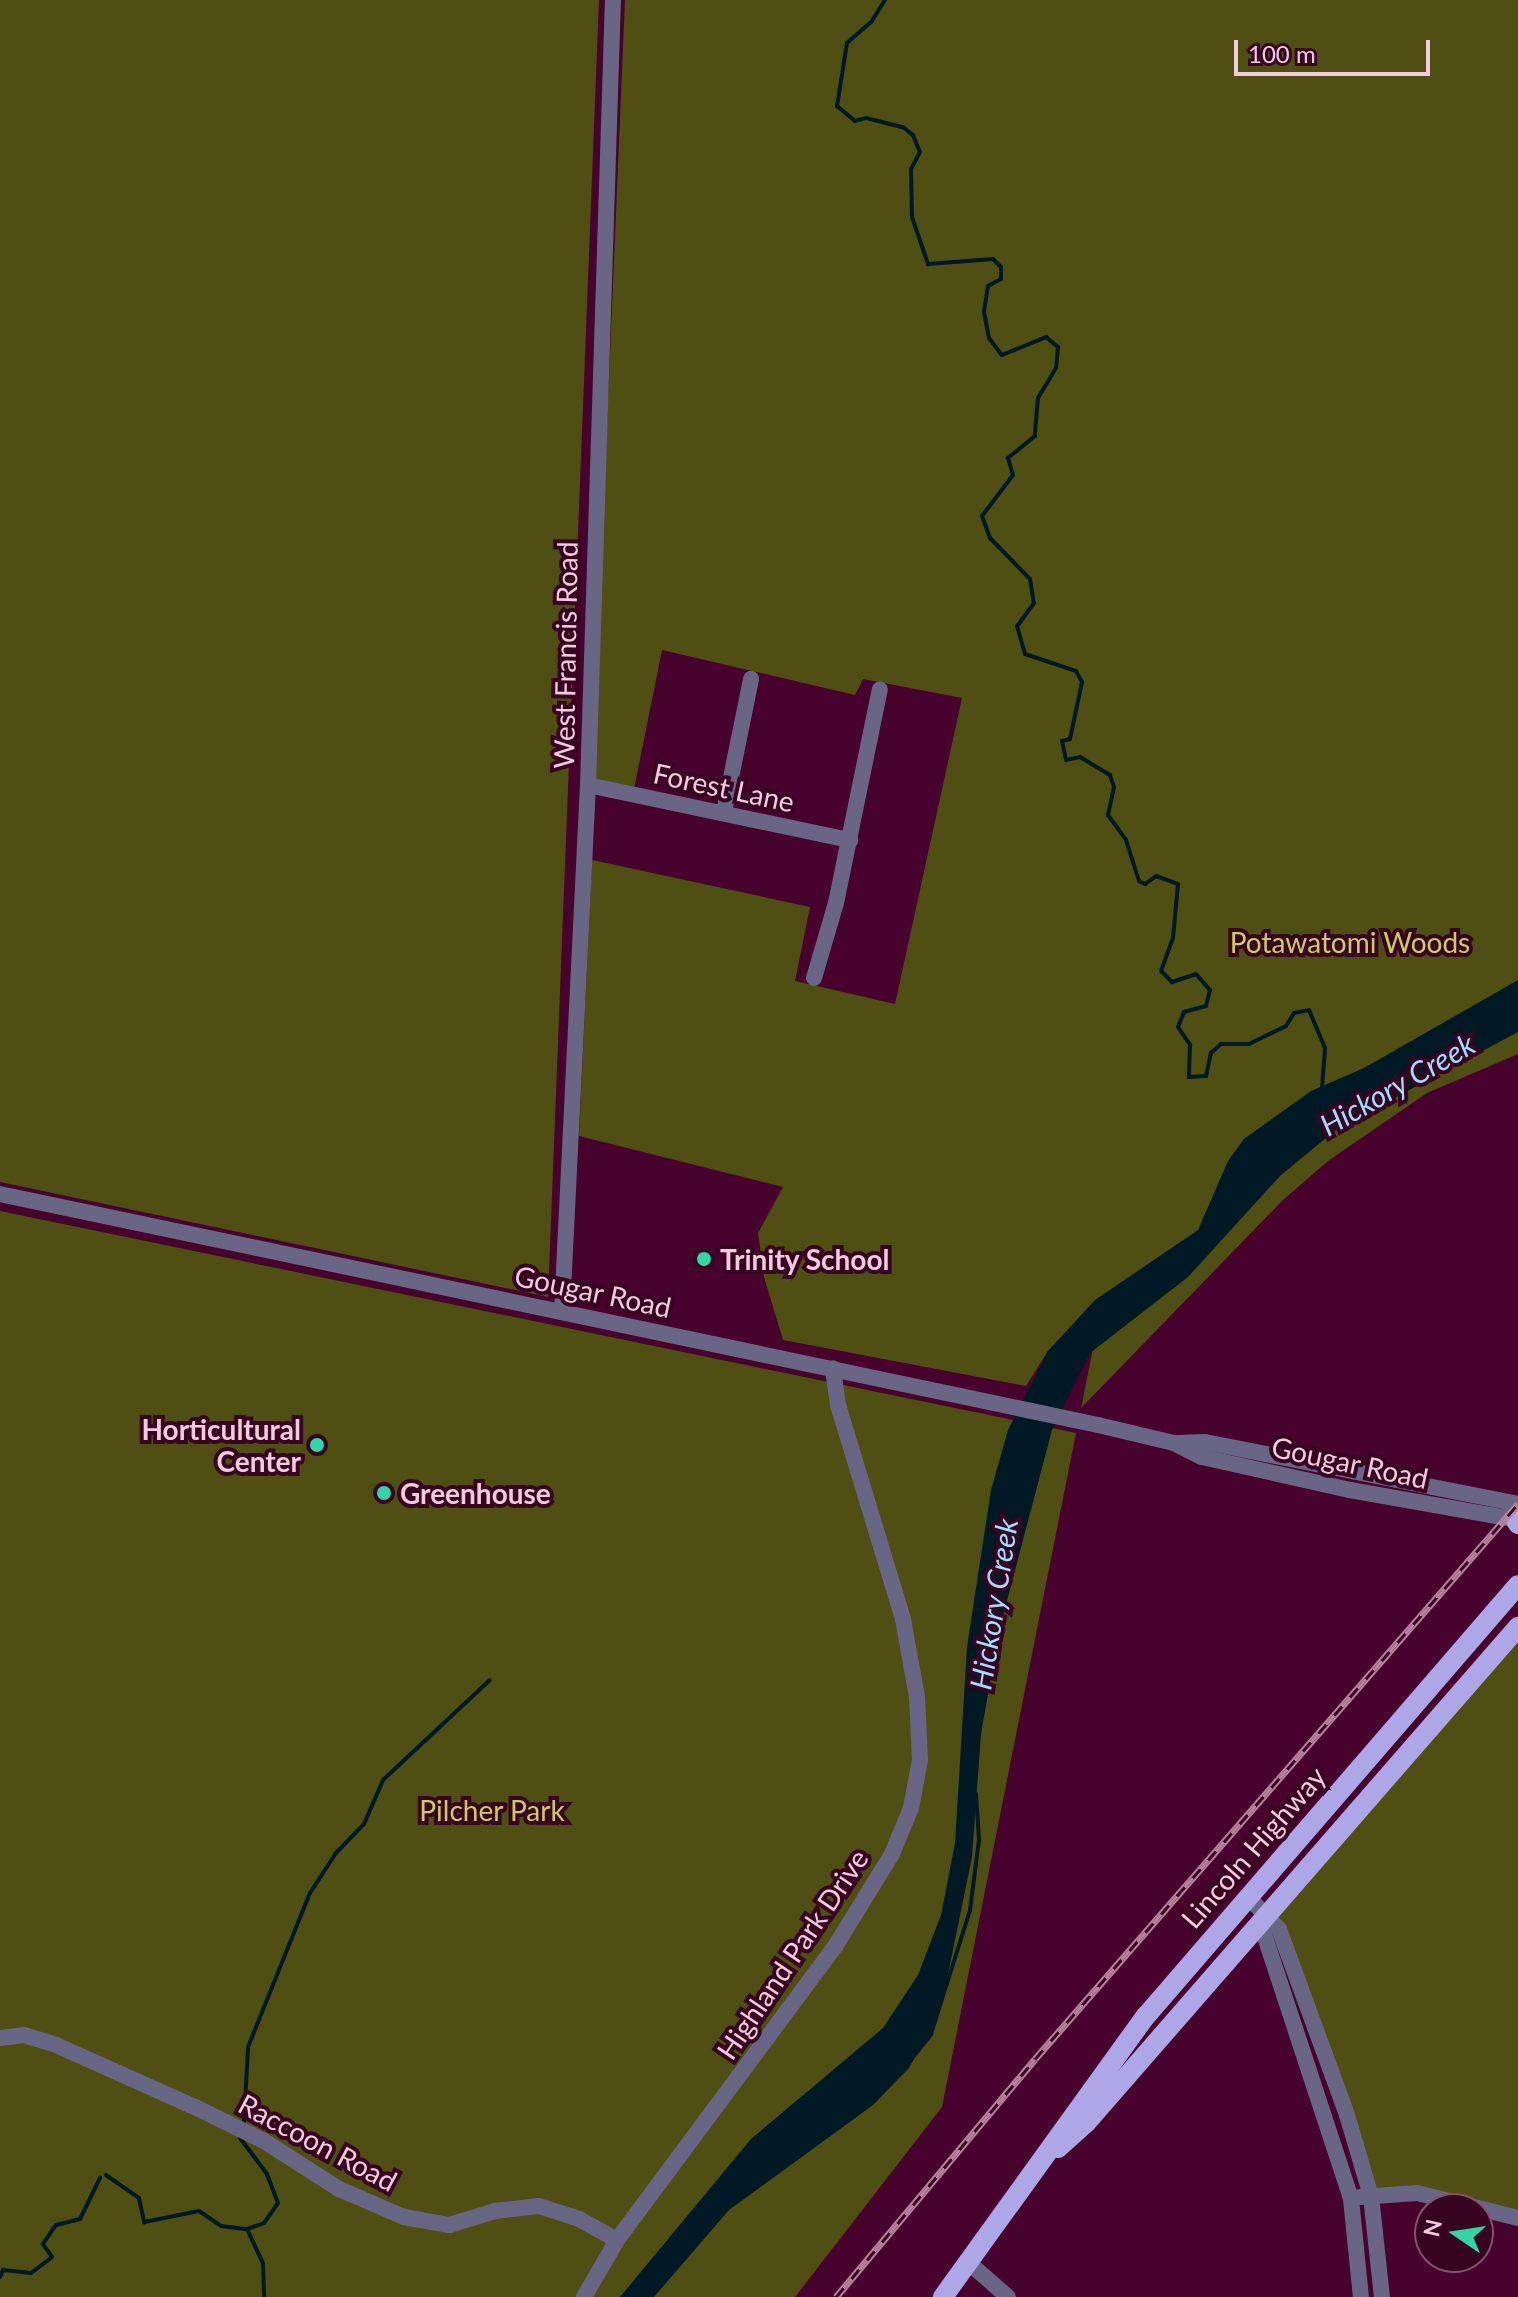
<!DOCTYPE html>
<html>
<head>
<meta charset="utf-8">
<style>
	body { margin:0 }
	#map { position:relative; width:1518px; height:2297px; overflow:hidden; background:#48022e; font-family:Lato,sans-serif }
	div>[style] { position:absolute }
	.green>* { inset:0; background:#4f4e13 }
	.water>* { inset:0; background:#001924 }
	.stream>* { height:4px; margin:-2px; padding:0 2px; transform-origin:2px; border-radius:2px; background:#001924 }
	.minor>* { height:16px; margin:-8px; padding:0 8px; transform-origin:8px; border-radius:8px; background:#696685 }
	.major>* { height:20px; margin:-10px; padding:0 10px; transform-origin:10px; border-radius:10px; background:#ada6e7 }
	.rail>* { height:7px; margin-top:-3.5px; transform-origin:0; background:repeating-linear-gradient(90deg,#370422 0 12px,#b6829e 0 24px); box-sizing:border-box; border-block:2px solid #b6829e }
	.dots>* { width:22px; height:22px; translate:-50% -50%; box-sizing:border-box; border:4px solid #370422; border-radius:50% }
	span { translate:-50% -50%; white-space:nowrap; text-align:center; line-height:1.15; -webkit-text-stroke:8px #370422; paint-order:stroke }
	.street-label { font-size:28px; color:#f4cadd }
	.park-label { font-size:28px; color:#cdcd5f }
	.poi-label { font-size:28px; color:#f4cadd; font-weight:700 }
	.left { translate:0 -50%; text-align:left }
	.right { translate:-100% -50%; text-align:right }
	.water-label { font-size:30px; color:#9cdffe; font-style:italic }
	.north { position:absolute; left:1414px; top:2193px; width:80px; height:80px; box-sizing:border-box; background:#370422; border:2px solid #83536d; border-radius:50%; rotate:283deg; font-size:22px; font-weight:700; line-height:32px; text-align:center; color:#f4cadd }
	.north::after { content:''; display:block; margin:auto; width:28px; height:36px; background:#35d4a7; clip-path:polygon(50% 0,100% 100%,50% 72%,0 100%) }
	.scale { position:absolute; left:1234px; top:40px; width:196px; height:36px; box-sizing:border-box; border:4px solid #f4cadd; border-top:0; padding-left:10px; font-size:24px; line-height:28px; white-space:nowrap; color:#f4cadd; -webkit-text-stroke:6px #370422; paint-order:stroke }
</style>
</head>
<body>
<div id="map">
	<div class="green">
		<div style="clip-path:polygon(0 0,599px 0,548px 1297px,0 1182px)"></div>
		<div style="clip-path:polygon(625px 0,1518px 0,1518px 1054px,1427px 1093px,1328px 1161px,1283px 1200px,1081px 1408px,1104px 1294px,1048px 1351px,1026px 1386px,783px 1340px,764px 1277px,758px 1233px,783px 1187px,579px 1136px,592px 860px,810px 907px,795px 981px,895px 1004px,962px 698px,863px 679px,855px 695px,662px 650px,634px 789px,592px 781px)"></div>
		<div style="clip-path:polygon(0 1211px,1076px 1433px,942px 2107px,795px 2297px,0 2297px)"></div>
		<div style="clip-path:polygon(1518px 1635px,1518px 2212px,1377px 2188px,1274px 1918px)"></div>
	</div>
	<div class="water">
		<div style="clip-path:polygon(1518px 980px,1518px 1032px,1338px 1128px,1280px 1176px,1188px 1277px,1090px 1353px,1052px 1430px,999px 1631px,981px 1734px,972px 1857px,946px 1984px,930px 2033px,908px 2069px,873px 2105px,729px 2210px,654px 2297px,620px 2297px,751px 2139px,883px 2028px,918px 1975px,941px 1915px,955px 1843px,967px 1647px,991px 1490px,1008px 1430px,1048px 1351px,1095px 1300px,1198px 1230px,1228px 1161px,1244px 1139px,1311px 1091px,1364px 1068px)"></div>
	</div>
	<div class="stream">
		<div style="left:885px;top:0;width:26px;rotate:122deg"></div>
		<div style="left:871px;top:22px;width:32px;rotate:139deg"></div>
		<div style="left:847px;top:43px;width:64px;rotate:99deg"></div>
		<div style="left:837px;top:106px;width:23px;rotate:40deg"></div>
		<div style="left:855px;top:121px;width:11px;rotate:-15deg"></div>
		<div style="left:866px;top:118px;width:38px;rotate:14deg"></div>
		<div style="left:903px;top:127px;width:13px;rotate:39deg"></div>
		<div style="left:913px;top:135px;width:18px;rotate:68deg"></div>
		<div style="left:920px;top:152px;width:19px;rotate:118deg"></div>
		<div style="left:911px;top:169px;width:48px;rotate:88.8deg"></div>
		<div style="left:912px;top:217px;width:50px;rotate:71.2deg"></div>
		<div style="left:928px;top:264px;width:65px;rotate:-4.4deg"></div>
		<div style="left:993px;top:259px;width:11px;rotate:45deg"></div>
		<div style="left:1001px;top:267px;width:12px;rotate:90deg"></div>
		<div style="left:1001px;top:279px;width:15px;rotate:152deg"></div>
		<div style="left:988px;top:286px;width:26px;rotate:99deg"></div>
		<div style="left:984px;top:312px;width:26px;rotate:79deg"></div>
		<div style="left:989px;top:338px;width:21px;rotate:53deg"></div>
		<div style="left:1002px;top:355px;width:48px;rotate:-22.2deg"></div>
		<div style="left:1046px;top:337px;width:16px;rotate:40deg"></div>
		<div style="left:1058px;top:347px;width:21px;rotate:95deg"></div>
		<div style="left:1056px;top:368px;width:35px;rotate:121deg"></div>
		<div style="left:1038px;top:398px;width:38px;rotate:95deg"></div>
		<div style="left:1035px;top:436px;width:35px;rotate:141deg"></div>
		<div style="left:1008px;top:458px;width:18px;rotate:74deg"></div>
		<div style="left:1013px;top:475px;width:51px;rotate:127.1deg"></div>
		<div style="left:982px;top:516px;width:23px;rotate:70deg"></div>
		<div style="left:990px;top:538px;width:57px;rotate:45.7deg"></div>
		<div style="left:1030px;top:579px;width:24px;rotate:81deg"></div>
		<div style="left:1034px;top:603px;width:29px;rotate:126deg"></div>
		<div style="left:1017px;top:626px;width:29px;rotate:74deg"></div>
		<div style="left:1025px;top:654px;width:54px;rotate:18.4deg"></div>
		<div style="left:1076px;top:671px;width:13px;rotate:61deg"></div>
		<div style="left:1082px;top:682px;width:58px;rotate:101.9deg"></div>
		<div style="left:1070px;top:739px;width:8px;rotate:166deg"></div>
		<div style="left:1062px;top:741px;width:19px;rotate:78deg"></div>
		<div style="left:1066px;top:760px;width:14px;rotate:-12deg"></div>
		<div style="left:1080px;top:757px;width:35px;rotate:31deg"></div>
		<div style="left:1110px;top:775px;width:13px;rotate:72deg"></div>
		<div style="left:1114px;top:787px;width:29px;rotate:102deg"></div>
		<div style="left:1108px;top:815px;width:31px;rotate:54deg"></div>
		<div style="left:1126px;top:840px;width:43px;rotate:72.4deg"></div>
		<div style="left:1139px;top:881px;width:7px;rotate:27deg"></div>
		<div style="left:1145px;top:884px;width:14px;rotate:-36deg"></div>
		<div style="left:1156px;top:876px;width:23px;rotate:20deg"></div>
		<div style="left:1178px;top:884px;width:54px;rotate:95.3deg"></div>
		<div style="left:1173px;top:938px;width:35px;rotate:110deg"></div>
		<div style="left:1161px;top:971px;width:16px;rotate:45deg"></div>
		<div style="left:1172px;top:982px;width:25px;rotate:-18deg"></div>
		<div style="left:1196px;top:974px;width:21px;rotate:49deg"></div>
		<div style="left:1210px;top:990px;width:16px;rotate:104deg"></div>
		<div style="left:1206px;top:1006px;width:23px;rotate:165deg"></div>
		<div style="left:1184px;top:1012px;width:16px;rotate:112deg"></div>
		<div style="left:1178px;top:1027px;width:22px;rotate:56deg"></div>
		<div style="left:1190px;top:1045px;width:32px;rotate:92deg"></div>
		<div style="left:1189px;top:1077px;width:17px;rotate:-3deg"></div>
		<div style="left:1206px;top:1076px;width:24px;rotate:-78deg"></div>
		<div style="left:1211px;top:1053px;width:13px;rotate:-42deg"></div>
		<div style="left:1221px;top:1044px;width:28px"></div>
		<div style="left:1249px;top:1044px;width:41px;rotate:-25.9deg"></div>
		<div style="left:1286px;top:1026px;width:15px;rotate:-58deg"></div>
		<div style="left:1294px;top:1013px;width:15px;rotate:-11deg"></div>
		<div style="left:1309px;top:1010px;width:41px;rotate:67.2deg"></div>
		<div style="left:1325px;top:1048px;width:40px;rotate:94.3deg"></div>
		<div style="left:914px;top:2056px;width:28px;rotate:-52deg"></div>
		<div style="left:931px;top:2034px;width:130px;rotate:-72.5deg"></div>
		<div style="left:970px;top:1910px;width:71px;rotate:-82.7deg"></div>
		<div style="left:979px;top:1840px;width:46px;rotate:-93.7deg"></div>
		<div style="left:244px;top:2122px;width:75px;rotate:-86.9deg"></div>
		<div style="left:248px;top:2047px;width:166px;rotate:-68.1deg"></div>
		<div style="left:310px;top:1893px;width:48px;rotate:-57deg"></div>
		<div style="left:336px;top:1853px;width:40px;rotate:-46deg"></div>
		<div style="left:364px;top:1824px;width:48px;rotate:-66.6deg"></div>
		<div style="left:383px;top:1780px;width:146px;rotate:-43.1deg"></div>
		<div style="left:106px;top:2175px;width:40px;rotate:34.9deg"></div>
		<div style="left:139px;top:2198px;width:25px;rotate:78deg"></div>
		<div style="left:144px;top:2222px;width:56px;rotate:-11.3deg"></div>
		<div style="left:199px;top:2211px;width:27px;rotate:34deg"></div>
		<div style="left:221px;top:2226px;width:26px;rotate:7deg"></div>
		<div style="left:247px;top:2229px;width:18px;rotate:-19deg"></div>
		<div style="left:264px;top:2223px;width:24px;rotate:-55deg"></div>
		<div style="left:278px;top:2203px;width:31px;rotate:-111deg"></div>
		<div style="left:267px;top:2174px;width:45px;rotate:-126.9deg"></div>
		<div style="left:247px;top:2229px;width:38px;rotate:65deg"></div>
		<div style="left:263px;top:2264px;width:33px;rotate:88deg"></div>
		<div style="left:0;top:2277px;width:8px;rotate:-67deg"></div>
		<div style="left:3px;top:2270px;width:28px;rotate:6deg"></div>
		<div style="left:31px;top:2273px;width:26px;rotate:-37deg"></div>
		<div style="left:52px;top:2257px;width:16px;rotate:-125deg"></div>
		<div style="left:43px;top:2244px;width:23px;rotate:-56deg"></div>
		<div style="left:56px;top:2225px;width:25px;rotate:-14deg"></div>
		<div style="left:80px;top:2219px;width:46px;rotate:-64deg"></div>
	</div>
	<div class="minor">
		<div style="left:588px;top:785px;width:268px;rotate:11.9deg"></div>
		<div style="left:724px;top:812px;width:136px;rotate:-78.5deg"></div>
		<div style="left:814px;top:978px;width:78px;rotate:-73.7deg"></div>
		<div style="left:836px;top:903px;width:218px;rotate:-78.4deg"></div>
		<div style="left:0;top:1194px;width:1122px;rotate:11.88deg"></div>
		<div style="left:1098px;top:1425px;width:78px;rotate:13.3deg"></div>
		<div style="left:1174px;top:1443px;width:31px;rotate:27deg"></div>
		<div style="left:1202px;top:1457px;width:152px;rotate:12.6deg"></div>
		<div style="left:1350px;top:1490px;width:171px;rotate:10.1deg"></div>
		<div style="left:562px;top:1311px;width:527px;rotate:-87.17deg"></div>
		<div style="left:588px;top:785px;width:785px;rotate:-88.18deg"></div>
		<div style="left:1176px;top:1443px;width:29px;rotate:-2deg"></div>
		<div style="left:1205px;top:1442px;width:319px;rotate:11.2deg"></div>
		<div style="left:1247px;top:1896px;width:46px;rotate:45.9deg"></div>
		<div style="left:1279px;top:1929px;width:198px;rotate:69.9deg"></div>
		<div style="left:1347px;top:2115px;width:84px;rotate:73.5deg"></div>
		<div style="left:1371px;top:2196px;width:102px;rotate:83.8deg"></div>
		<div style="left:1266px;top:1917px;width:17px;rotate:97deg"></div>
		<div style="left:1264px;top:1934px;width:279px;rotate:71.8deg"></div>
		<div style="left:1351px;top:2199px;width:99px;rotate:84.2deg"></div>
		<div style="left:0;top:2038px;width:24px;rotate:-7deg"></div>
		<div style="left:24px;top:2035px;width:34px;rotate:17deg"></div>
		<div style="left:56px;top:2045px;width:154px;rotate:24.1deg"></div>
		<div style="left:197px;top:2108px;width:75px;rotate:26.2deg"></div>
		<div style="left:264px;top:2141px;width:89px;rotate:32.6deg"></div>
		<div style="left:339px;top:2189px;width:71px;rotate:23.3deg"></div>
		<div style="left:404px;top:2217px;width:46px;rotate:10.1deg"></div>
		<div style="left:449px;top:2225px;width:48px;rotate:-16.9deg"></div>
		<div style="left:495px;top:2211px;width:44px;rotate:-6.5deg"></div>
		<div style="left:539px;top:2206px;width:42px;rotate:18deg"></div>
		<div style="left:579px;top:2219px;width:43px;rotate:28.9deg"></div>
		<div style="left:1360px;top:2197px;width:57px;rotate:-4deg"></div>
		<div style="left:1417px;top:2193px;width:104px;rotate:13.9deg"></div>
		<div style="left:968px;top:2262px;width:53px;rotate:41.2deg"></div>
		<div style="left:584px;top:2297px;width:66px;rotate:-59.9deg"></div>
		<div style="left:617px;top:2240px;width:367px;rotate:-53.4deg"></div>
		<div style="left:836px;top:1945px;width:107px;rotate:-58.4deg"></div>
		<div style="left:892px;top:1854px;width:50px;rotate:-67.6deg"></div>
		<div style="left:911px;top:1808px;width:49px;rotate:-79.4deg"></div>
		<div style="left:920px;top:1760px;width:63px;rotate:-92.7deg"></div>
		<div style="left:917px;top:1697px;width:79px;rotate:-100.2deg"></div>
		<div style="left:903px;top:1619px;width:224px;rotate:-106.9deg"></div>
		<div style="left:838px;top:1405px;width:37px;rotate:-98deg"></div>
	</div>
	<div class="major">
		<div style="left:1515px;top:1519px;width:6px;rotate:59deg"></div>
		<div style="left:1058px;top:2148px;width:38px;rotate:-42deg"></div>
		<div style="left:1086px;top:2123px;width:658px;rotate:-48.95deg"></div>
		<div style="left:943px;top:2297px;width:347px;rotate:-54.2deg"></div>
		<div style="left:1146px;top:2016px;width:569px;rotate:-49.2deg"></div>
	</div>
	<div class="rail">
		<div style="left:836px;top:2297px;width:310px;rotate:-50.1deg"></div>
		<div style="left:1035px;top:2059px;width:736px;rotate:-48.97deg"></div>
	</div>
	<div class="dots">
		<div style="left:704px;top:1259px;background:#35d4a7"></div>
		<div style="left:317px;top:1445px;background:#35d4a7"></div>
		<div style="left:384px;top:1493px;background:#35d4a7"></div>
	</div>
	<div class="street-label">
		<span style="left:565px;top:655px;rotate:-89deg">West Francis Road</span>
		<span style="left:724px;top:787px;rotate:12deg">Forest Lane</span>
		<span style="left:593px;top:1291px;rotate:12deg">Gougar Road</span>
		<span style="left:1350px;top:1462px;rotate:12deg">Gougar Road</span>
		<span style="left:1253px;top:1847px;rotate:-49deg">Lincoln Highway</span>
		<span style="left:792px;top:1954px;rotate:-56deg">Highland Park Drive</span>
		<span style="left:318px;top:2142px;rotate:28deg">Raccoon Road</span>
	</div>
	<div class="park-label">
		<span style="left:1350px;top:942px">Potawatomi Woods</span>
		<span style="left:492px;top:1810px">Pilcher Park</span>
	</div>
	<div class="poi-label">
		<span class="left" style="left:720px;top:1259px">Trinity School</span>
		<span class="right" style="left:301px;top:1445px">Horticultural<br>Center</span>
		<span class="left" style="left:400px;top:1493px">Greenhouse</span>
	</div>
	<div class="water-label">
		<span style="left:1397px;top:1084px;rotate:-30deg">Hickory Creek</span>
		<span style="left:993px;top:1604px;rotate:-81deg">Hickory Creek</span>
	</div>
	<div class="north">N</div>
	<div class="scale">100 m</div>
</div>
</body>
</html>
